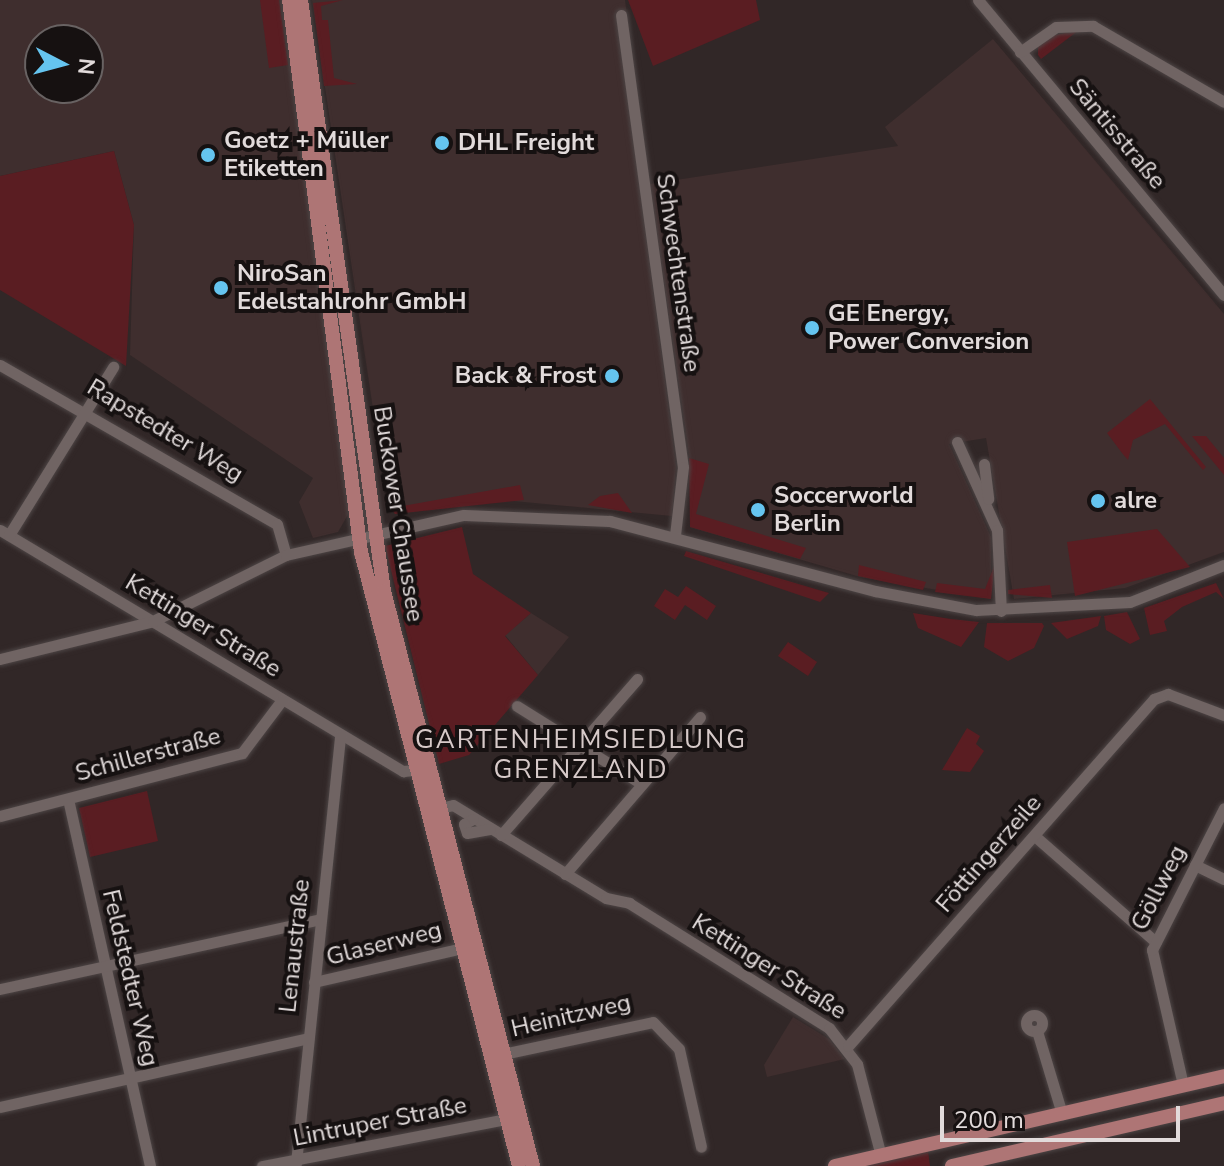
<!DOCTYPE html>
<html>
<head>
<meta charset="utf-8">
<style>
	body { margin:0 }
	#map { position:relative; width:1224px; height:1166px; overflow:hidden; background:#312727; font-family:"Nunito Sans",sans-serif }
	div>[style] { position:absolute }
	.built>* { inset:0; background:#3f2e2e }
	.green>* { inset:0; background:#5a1d22 }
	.roads { filter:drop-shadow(0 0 2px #4d4545) drop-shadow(0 0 2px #4d4545) }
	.minor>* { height:11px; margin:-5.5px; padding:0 5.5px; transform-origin:5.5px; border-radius:5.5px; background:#706463 }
	.minor>.ring { margin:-5.5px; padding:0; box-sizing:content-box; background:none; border:11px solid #706463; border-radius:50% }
	.major>* { height:14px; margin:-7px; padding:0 7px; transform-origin:7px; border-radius:7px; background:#ae7575 }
	.dots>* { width:22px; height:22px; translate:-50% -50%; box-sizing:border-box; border:4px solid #161111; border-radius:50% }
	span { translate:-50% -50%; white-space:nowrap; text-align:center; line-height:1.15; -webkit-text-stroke:8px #161111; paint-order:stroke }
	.street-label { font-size:24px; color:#e2dbdb }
	.poi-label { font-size:24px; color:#e2dbdb; font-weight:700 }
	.left { translate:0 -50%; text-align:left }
	.right { translate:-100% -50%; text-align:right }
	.neighbourhood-label { font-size:26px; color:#d7cac9; letter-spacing:2px }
	.north { position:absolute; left:24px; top:24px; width:80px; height:80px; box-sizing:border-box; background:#161111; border:2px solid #686262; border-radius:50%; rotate:96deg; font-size:22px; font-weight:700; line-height:32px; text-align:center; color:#e2dbdb }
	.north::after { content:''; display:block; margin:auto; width:28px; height:36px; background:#65c4ef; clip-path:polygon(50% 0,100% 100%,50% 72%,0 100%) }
	.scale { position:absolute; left:940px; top:1106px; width:240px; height:36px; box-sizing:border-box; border:4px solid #e2dbdb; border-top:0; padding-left:10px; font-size:24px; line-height:28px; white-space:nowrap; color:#e2dbdb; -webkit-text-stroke:6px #161111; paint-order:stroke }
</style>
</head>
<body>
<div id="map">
	<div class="built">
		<div style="clip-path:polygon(evenodd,0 0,284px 0,350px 511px,338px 532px,313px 538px,299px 502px,313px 478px,130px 355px,134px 225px,114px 151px,0 176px,0 0,40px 40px,88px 40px,88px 88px,40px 88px,40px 40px)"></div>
		<div style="clip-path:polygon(312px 0,625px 0,640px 112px,630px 114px,676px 466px,672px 516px,504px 500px,388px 510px)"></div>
		<div style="clip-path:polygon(993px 39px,1224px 314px,1224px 552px,1125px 588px,1014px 599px,986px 438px,949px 444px,991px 537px,991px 599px,860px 577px,690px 527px,691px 468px,650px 184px,898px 146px,885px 127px)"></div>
		<div style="clip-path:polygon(531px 613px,569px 637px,538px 675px,505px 635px)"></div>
		<div style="clip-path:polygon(793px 1017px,829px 1039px,845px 1059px,767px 1077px,764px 1065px)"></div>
	</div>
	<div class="green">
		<div style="clip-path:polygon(260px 0,279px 0,288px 65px,269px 68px)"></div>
		<div style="clip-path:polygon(343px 0,321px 6px,322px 20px,328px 20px,334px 78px,357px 84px,324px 86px,313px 3px)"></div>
		<div style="clip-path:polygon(628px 0,756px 0,760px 20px,653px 66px)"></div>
		<div style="clip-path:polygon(1079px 30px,1041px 59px,1038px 55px,1038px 45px,1051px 36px)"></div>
		<div style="clip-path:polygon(114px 151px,134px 225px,126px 366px,0 290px,0 176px)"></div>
		<div style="clip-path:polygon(1150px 399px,1206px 467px,1203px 470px,1165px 424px,1133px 440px,1128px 460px,1122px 453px,1107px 433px)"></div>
		<div style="clip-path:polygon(1192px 436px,1206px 436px,1224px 458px,1224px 475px)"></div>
		<div style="clip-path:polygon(689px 458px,709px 464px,696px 514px,806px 548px,800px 559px,690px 527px)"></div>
		<div style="clip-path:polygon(520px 485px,524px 500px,395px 514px,385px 501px,397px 507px)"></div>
		<div style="clip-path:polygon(618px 493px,632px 513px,588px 505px,600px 496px)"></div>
		<div style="clip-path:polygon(462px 527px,473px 574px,531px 613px,505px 636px,538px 675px,469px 755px,439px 764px,385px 546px)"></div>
		<div style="clip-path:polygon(1157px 529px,1190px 567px,1075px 596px,1067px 542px)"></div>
		<div style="clip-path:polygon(686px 551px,751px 570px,829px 593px,820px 602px,684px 556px)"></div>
		<div style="clip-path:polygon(995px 564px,991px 599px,935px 592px,937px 583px,985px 589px)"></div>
		<div style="clip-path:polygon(859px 565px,926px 582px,923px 590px,858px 576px)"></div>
		<div style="clip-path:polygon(1216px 583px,1224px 599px,1216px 592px,1182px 607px,1164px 621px,1167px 631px,1150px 635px,1144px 608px)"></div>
		<div style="clip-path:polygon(1050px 585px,1052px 598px,1008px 594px,1008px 590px)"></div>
		<div style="clip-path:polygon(686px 586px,716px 606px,707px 620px,685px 605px,675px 620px,654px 606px,665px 589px,678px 597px)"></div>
		<div style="clip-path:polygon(1127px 612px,1140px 639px,1130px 644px,1106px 630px,1104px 616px)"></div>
		<div style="clip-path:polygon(913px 613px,951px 619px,979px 622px,961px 647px,918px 628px)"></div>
		<div style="clip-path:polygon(1101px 616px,1098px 626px,1067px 639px,1051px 623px)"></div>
		<div style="clip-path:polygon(987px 623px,1042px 623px,1044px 626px,1034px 648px,1008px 661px,984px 647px)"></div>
		<div style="clip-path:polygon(788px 642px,817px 662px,808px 676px,778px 656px)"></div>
		<div style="clip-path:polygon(967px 728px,980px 736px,976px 744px,984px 751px,970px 772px,942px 770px)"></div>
		<div style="clip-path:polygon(147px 791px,158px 841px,90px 857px,79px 808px)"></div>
		<div style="clip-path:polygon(928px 1151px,930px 1166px,860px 1166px)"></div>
	</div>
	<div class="roads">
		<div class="minor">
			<div style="left:978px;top:0;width:384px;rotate:50.2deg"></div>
			<div style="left:621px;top:15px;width:456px;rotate:82.2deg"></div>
			<div style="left:683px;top:467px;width:68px;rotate:96.7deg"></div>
			<div style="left:1020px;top:52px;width:44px;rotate:-34.8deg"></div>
			<div style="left:1056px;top:27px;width:37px;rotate:-2deg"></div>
			<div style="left:1093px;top:26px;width:151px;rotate:30.1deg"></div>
			<div style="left:0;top:365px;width:319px;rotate:29.9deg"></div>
			<div style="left:277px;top:524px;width:32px;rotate:74deg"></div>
			<div style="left:957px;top:442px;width:97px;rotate:65.6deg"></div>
			<div style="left:997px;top:530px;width:81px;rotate:87.2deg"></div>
			<div style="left:984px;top:464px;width:35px;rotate:83deg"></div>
			<div style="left:0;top:530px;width:470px;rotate:30.9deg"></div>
			<div style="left:403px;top:771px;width:21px;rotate:-5deg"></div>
			<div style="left:9px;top:535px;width:198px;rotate:-58.2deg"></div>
			<div style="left:0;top:659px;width:158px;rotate:-13.9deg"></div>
			<div style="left:153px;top:621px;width:148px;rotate:-26.4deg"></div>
			<div style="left:286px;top:555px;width:182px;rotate:-12.7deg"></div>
			<div style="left:464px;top:515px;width:146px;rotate:2.4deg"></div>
			<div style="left:610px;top:521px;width:274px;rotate:14.8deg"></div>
			<div style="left:875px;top:591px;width:103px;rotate:10.7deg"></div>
			<div style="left:976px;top:610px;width:154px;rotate:-3deg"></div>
			<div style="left:1130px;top:602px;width:101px;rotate:-21.5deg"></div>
			<div style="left:517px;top:706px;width:147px;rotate:32deg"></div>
			<div style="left:68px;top:799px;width:376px;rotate:77.4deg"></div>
			<div style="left:440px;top:808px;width:13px;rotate:-13deg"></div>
			<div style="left:453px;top:805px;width:179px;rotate:31.3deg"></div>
			<div style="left:606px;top:898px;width:24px;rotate:12deg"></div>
			<div style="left:629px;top:903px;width:236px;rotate:32deg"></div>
			<div style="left:829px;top:1028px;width:46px;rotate:52.1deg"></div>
			<div style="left:857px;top:1064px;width:95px;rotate:75.4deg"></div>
			<div style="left:0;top:816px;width:250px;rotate:-14.6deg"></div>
			<div style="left:242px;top:753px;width:66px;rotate:-53deg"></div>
			<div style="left:473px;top:819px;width:10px;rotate:151deg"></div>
			<div style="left:464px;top:824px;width:9px;rotate:72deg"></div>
			<div style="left:467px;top:833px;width:23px;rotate:-10deg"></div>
			<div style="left:501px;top:835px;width:207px;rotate:-48.9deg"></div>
			<div style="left:1037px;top:838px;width:158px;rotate:41.2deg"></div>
			<div style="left:1195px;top:865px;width:32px;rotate:26deg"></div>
			<div style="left:565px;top:874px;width:207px;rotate:-49.3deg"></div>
			<div style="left:314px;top:982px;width:153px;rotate:-12.9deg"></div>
			<div style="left:0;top:989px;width:328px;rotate:-12.3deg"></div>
			<div class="ring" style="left:1026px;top:1015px;width:5px;height:5px"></div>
			<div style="left:1037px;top:1031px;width:87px;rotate:73.2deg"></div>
			<div style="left:848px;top:1046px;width:463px;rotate:-48.6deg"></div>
			<div style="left:1154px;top:699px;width:15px;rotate:-20deg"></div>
			<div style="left:1168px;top:694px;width:60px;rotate:20.6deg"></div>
			<div style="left:503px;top:1054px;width:153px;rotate:-12deg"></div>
			<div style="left:653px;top:1022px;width:37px;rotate:46deg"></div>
			<div style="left:679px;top:1049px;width:100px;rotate:77.3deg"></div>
			<div style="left:1183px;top:1085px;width:139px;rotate:-102.9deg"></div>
			<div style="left:1152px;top:950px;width:159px;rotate:-63.1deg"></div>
			<div style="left:0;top:1107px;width:316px;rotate:-12.6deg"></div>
			<div style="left:296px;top:1163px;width:430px;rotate:-84.1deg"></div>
			<div style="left:262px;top:1166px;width:249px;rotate:-10.9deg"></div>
		</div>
		<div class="major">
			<div style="left:289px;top:0;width:557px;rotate:82.57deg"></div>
			<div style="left:361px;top:552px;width:634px;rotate:75.57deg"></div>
			<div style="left:301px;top:0;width:597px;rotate:82.01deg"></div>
			<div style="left:384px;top:591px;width:594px;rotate:75.47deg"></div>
			<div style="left:835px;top:1166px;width:399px;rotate:-13deg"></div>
			<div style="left:952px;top:1166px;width:279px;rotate:-13deg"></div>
		</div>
	</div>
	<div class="dots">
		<div style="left:442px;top:143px;background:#65c4ef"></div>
		<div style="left:208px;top:155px;background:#65c4ef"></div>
		<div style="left:221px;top:288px;background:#65c4ef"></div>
		<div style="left:812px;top:328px;background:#65c4ef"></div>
		<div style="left:612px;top:376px;background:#65c4ef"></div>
		<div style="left:1098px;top:501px;background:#65c4ef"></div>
		<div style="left:758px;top:510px;background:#65c4ef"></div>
	</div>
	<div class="street-label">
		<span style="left:1117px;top:134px;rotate:50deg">Säntisstraße</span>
		<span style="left:678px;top:273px;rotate:82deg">Schwechtenstraße</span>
		<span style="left:165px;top:431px;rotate:31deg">Rapstedter Weg</span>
		<span style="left:398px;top:514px;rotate:81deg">Buckower Chaussee</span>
		<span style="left:203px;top:626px;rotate:31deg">Kettinger Straße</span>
		<span style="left:148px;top:755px;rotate:-15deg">Schillerstraße</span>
		<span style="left:989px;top:854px;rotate:-49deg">Föttingerzeile</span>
		<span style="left:1159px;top:888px;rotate:-63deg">Göllweg</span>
		<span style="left:384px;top:944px;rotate:-14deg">Glaserweg</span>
		<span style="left:295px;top:946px;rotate:-84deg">Lenaustraße</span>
		<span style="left:769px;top:967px;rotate:32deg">Kettinger Straße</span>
		<span style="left:130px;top:978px;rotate:77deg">Feldstedter Weg</span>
		<span style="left:571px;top:1016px;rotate:-13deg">Heinitzweg</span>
		<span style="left:380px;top:1122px;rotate:-11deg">Lintruper Straße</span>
	</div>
	<div class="poi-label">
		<span class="left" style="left:224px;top:155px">Goetz + Müller<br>Etiketten</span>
		<span class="left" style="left:458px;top:143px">DHL Freight</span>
		<span class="left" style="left:237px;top:288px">NiroSan<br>Edelstahlrohr GmbH</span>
		<span class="left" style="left:828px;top:328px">GE Energy,<br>Power Conversion</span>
		<span class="right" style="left:596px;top:376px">Back &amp; Frost</span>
		<span class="left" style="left:774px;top:510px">Soccerworld<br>Berlin</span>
		<span class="left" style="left:1114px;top:501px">alre</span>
	</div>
	<div class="neighbourhood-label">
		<span style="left:581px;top:755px">GARTENHEIMSIEDLUNG<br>GRENZLAND</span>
	</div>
	<div class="north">N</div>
	<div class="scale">200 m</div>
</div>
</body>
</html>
